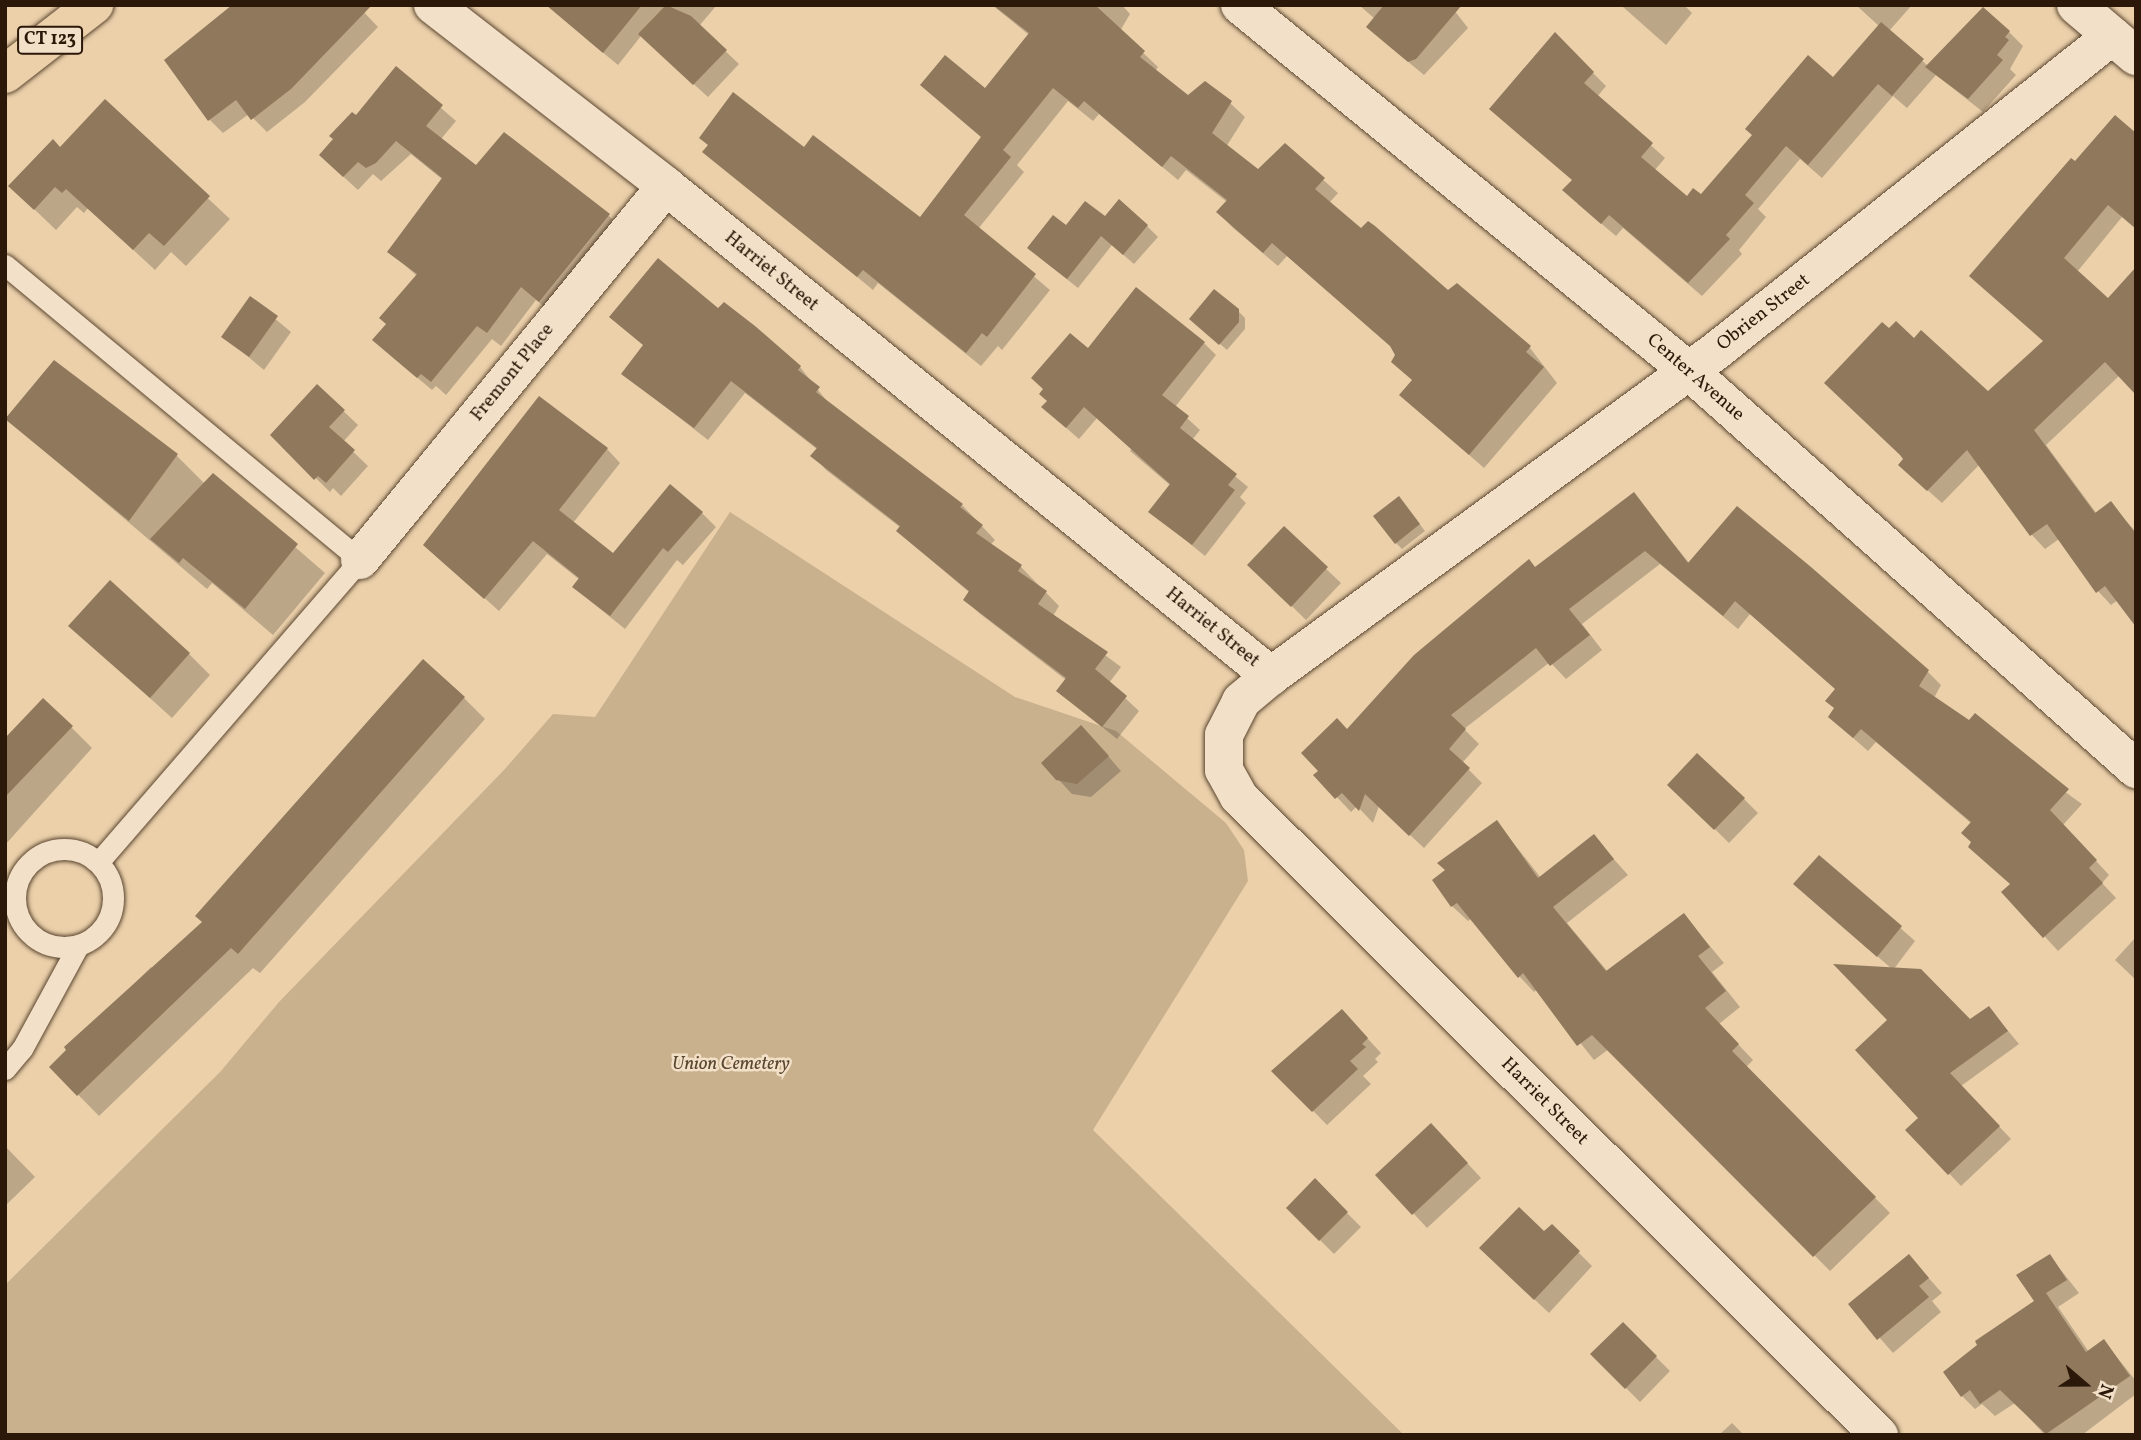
<!DOCTYPE html>
<html>
<head>
<meta charset="utf-8">
<style>
	body { margin:0 }
	#map { position:relative; width:2141px; height:1440px; overflow:hidden; background:#ebd0aa; font-family:Vollkorn,serif }
	div>[style] { position:absolute }
	.green>* { inset:0; background:#cab18e }
	.shadow>* { inset:0; background:#0003 }
	.building>* { inset:0; background:#8f785c }
	.roads { filter:drop-shadow(0 0 2px #5b4630) drop-shadow(0 0 2px #5b4630) }
	.lane>* { height:21px; margin:-10.5px; padding:0 10.5px; transform-origin:10.5px; border-radius:10.5px; background:#f2e0c8 }
	.lane>.ring { margin:-10.5px; padding:0; box-sizing:content-box; background:none; border:21px solid #f2e0c8; border-radius:50% }
	.street>* { height:38px; margin:-19px; padding:0 19px; transform-origin:19px; border-radius:19px; background:#f2e0c8 }
	.primary>* { height:38px; margin:-19px; padding:0 19px; transform-origin:19px; border-radius:19px; background:#ebd0aa }
	span { translate:-50% -50%; white-space:nowrap; text-align:center; line-height:1.15; -webkit-text-stroke:5px #f2e0c8; paint-order:stroke }
	.shield-label span { padding:2px 5px; background:#f2e0c8; border:2px solid; border-radius:5px; -webkit-text-stroke-width:0 }
	.shield-label { font-size:18px; color:#2b1808; font-weight:700 }
	.street-label { font-size:19px; color:#2b1808 }
	.park-label { font-size:19px; color:#5b4630; font-style:italic }
	.frame { position:absolute; inset:0; border:7px solid #2b1808; pointer-events:none }
	.north { position:absolute; left:2050px; top:1349px; width:70px; height:70px; -webkit-text-stroke:5px #f2e0c8; paint-order:stroke; rotate:110deg; font-size:19px; font-weight:700; line-height:28px; text-align:center; color:#2b1808 }
	.north::after { content:''; display:block; margin:auto; width:24px; height:32px; background:#2b1808; clip-path:polygon(50% 0,100% 100%,50% 72%,0 100%) }
</style>
</head>
<body>
<div id="map">
	<div class="green">
		<div style="clip-path:polygon(730px 512px,1015px 697px,1116px 731px,1226px 823px,1244px 850px,1248px 881px,1093px 1130px,1404px 1435px,5px 1435px,5px 1285px,221px 1071px,279px 1002px,504px 770px,553px 714px,595px 717px)"></div>
	</div>
	<div class="shadow">
		<div style="clip-path:polygon(357px 5px,378px 27px,305px 102px,267px 132px,249px 114px,223px 133px,209px 119px)"></div>
		<div style="clip-path:polygon(586px 5px,717px 5px,699px 26px,739px 64px,708px 97px,641px 36px,618px 65px,584px 37px)"></div>
		<div style="clip-path:polygon(992px 5px,1122px 5px,1130px 14px,1120px 31px,1158px 67px,1155px 71px,1188px 97px,1230px 103px,1245px 117px,1226px 147px,1258px 172px,1285px 146px,1338px 193px,1329px 203px,1361px 231px,1530px 348px,1557px 383px,1484px 468px,1401px 395px,1413px 381px,1394px 349px,1287px 256px,1278px 266px,1232px 227px,1218px 212px,1227px 202px,1186px 170px,1178px 180px,1099px 114px,1093px 121px,1068px 101px,1017px 165px,1024px 172px,978px 229px,1050px 290px,1002px 350px,998px 346px,981px 366px,878px 283px,873px 290px,705px 152px,804px 149px,920px 219px,983px 138px,922px 85px,985px 90px,1029px 35px)"></div>
		<div style="clip-path:polygon(1359px 5px,1450px 5px,1468px 28px,1424px 75px,1383px 41px,1375px 19px)"></div>
		<div style="clip-path:polygon(1684px 5px,1692px 13px,1666px 45px,1623px 7px)"></div>
		<div style="clip-path:polygon(1856px 5px,1912px 5px,1889px 31px,1928px 66px,2009px 32px,2023px 46px,2010px 69px,2016px 75px,1983px 112px,1936px 75px,1907px 108px,1893px 96px,1822px 178px,1800px 159px,1758px 209px,1766px 217px,1739px 250px,1742px 254px,1702px 296px,1623px 228px,1616px 236px,1578px 204px,1555px 35px,1606px 86px,1597px 97px,1665px 158px,1654px 171px,1687px 199px,1701px 197px,1833px 79px,1880px 27px)"></div>
		<div style="clip-path:polygon(396px 69px,456px 121px,441px 139px,476px 168px,608px 215px,622px 229px,554px 315px,536px 300px,501px 346px,492px 339px,446px 395px,436px 386px,432px 390px,389px 354px,417px 276px,390px 252px,443px 180px,411px 154px,381px 181px,373px 174px,358px 190px,335px 169px,356px 118px)"></div>
		<div style="clip-path:polygon(105px 102px,230px 219px,186px 266px,171px 252px,155px 270px,88px 208px,84px 213px,77px 207px,56px 230px,32px 207px,61px 149px)"></div>
		<div style="clip-path:polygon(2071px 160px,2122px 217px,2077px 272px,2120px 375px,2046px 445px,2097px 514px,2111px 504px,2136px 532px,2136px 624px,2118px 600px,2111px 605px,2098px 591px,2059px 539px,2045px 549px,2032px 535px,1979px 465px,1942px 503px,1914px 478px,1905px 459px,1914px 340px,1988px 393px,2044px 342px)"></div>
		<div style="clip-path:polygon(1105px 219px,1147px 226px,1158px 237px,1134px 264px,1112px 245px,1078px 288px,1040px 258px,1067px 228px)"></div>
		<div style="clip-path:polygon(250px 298px,291px 332px,264px 370px,223px 336px)"></div>
		<div style="clip-path:polygon(719px 310px,800px 367px,830px 405px,962px 505px,995px 540px,990px 545px,1021px 567px,1059px 606px,1053px 616px,1121px 667px,1109px 683px,1139px 711px,1117px 739px,1058px 691px,1066px 680px,979px 613px,965px 600px,970px 593px,912px 544px,898px 531px,901px 528px,826px 470px,813px 456px,818px 450px,745px 393px,708px 440px,623px 374px,645px 346px,611px 317px)"></div>
		<div style="clip-path:polygon(1238px 311px,1245px 318px,1245px 329px,1227px 350px,1198px 325px)"></div>
		<div style="clip-path:polygon(1204px 343px,1216px 355px,1175px 407px,1200px 430px,1192px 440px,1248px 487px,1240px 497px,1246px 503px,1205px 556px,1151px 512px,1171px 486px,1130px 451px,1133px 447px,1097px 418px,1079px 439px,1056px 419px,1088px 351px)"></div>
		<div style="clip-path:polygon(54px 362px,177px 456px,205px 484px,213px 476px,325px 573px,273px 635px,212px 583px,207px 589px,7px 419px)"></div>
		<div style="clip-path:polygon(317px 386px,358px 425px,343px 442px,368px 466px,341px 496px,333px 488px,330px 492px,272px 435px)"></div>
		<div style="clip-path:polygon(607px 449px,620px 463px,573px 523px,613px 555px,702px 513px,716px 527px,683px 565px,677px 560px,625px 629px,589px 600px,575px 586px,580px 580px,547px 554px,499px 611px,425px 545px)"></div>
		<div style="clip-path:polygon(1633px 494px,1690px 564px,1927px 671px,1941px 685px,1934px 698px,2082px 804px,2063px 825px,2109px 875px,2102px 883px,2116px 898px,2058px 951px,2004px 892px,2012px 885px,1973px 843px,1972px 824px,1876px 742px,1868px 751px,1844px 730px,1836px 709px,1837px 690px,1750px 614px,1738px 629px,1660px 564px,1582px 624px,1602px 650px,1566px 679px,1550px 662px,1464px 729px,1479px 744px,1462px 763px,1482px 783px,1424px 848px,1379px 806px,1373px 823px,1357px 806px,1351px 812px,1316px 775px,1347px 732px,1536px 569px)"></div>
		<div style="clip-path:polygon(1405px 505px,1425px 531px,1402px 549px,1396px 543px)"></div>
		<div style="clip-path:polygon(1284px 529px,1341px 583px,1306px 620px,1250px 565px)"></div>
		<div style="clip-path:polygon(70px 626px,189px 654px,210px 675px,172px 718px)"></div>
		<div style="clip-path:polygon(464px 698px,485px 719px,260px 973px,253px 968px,99px 1116px,51px 1067px,151px 967px,154px 970px)"></div>
		<div style="clip-path:polygon(71px 727px,92px 748px,5px 845px,5px 741px)"></div>
		<div style="clip-path:polygon(1095px 741px,1121px 771px,1091px 797px,1072px 794px,1058px 779px)"></div>
		<div style="clip-path:polygon(1670px 785px,1744px 799px,1758px 813px,1729px 843px)"></div>
		<div style="clip-path:polygon(1497px 822px,1541px 878px,1593px 836px,1628px 875px,1567px 923px,1608px 972px,1684px 915px,1724px 963px,1712px 972px,1740px 1007px,1719px 1024px,1753px 1060px,1746px 1067px,1890px 1213px,1830px 1271px,1609px 1049px,1594px 1060px,1537px 989px,1534px 992px,1519px 976px,1472px 918px,1468px 921px,1452px 906px)"></div>
		<div style="clip-path:polygon(1820px 857px,1915px 941px,1893px 970px,1970px 1021px,1989px 1008px,2019px 1044px,1961px 1086px,2011px 1139px,1961px 1186px,1908px 1130px,1920px 1118px,1890px 1020px,1892px 969px,1810px 898px)"></div>
		<div style="clip-path:polygon(2136px 937px,2136px 980px,2115px 960px)"></div>
		<div style="clip-path:polygon(1356px 1026px,1381px 1053px,1375px 1059px,1378px 1062px,1363px 1076px,1371px 1084px,1327px 1125px,1274px 1071px)"></div>
		<div style="clip-path:polygon(1445px 1139px,1481px 1178px,1427px 1228px,1378px 1175px)"></div>
		<div style="clip-path:polygon(5px 1146px,35px 1177px,5px 1206px)"></div>
		<div style="clip-path:polygon(1315px 1181px,1361px 1227px,1334px 1254px,1288px 1208px)"></div>
		<div style="clip-path:polygon(1552px 1226px,1592px 1266px,1549px 1313px,1495px 1262px)"></div>
		<div style="clip-path:polygon(1909px 1256px,1942px 1293px,1932px 1301px,1941px 1312px,1893px 1353px,1850px 1304px)"></div>
		<div style="clip-path:polygon(2050px 1256px,2079px 1293px,2058px 1307px,2089px 1352px,2104px 1341px,2136px 1381px,2136px 1394px,2082px 1435px,2045px 1435px,2015px 1403px,1995px 1416px,1982px 1404px,1975px 1409px,1962px 1396px,2036px 1302px)"></div>
		<div style="clip-path:polygon(1623px 1324px,1670px 1371px,1640px 1402px,1592px 1354px)"></div>
		<div style="clip-path:polygon(1732px 1423px,1744px 1435px,1719px 1435px)"></div>
	</div>
	<div class="building">
		<div style="clip-path:polygon(232px 5px,372px 5px,291px 89px,251px 120px,236px 100px,208px 121px,164px 60px)"></div>
		<div style="clip-path:polygon(546px 5px,642px 5px,603px 53px)"></div>
		<div style="clip-path:polygon(666px 5px,691px 16px,727px 50px,693px 85px,638px 34px)"></div>
		<div style="clip-path:polygon(993px 5px,1095px 5px,1145px 51px,1140px 57px,1188px 95px,1205px 81px,1232px 101px,1212px 133px,1258px 169px,1285px 143px,1325px 178px,1315px 189px,1361px 228px,1368px 221px,1375px 226px,1448px 290px,1457px 283px,1531px 346px,1526px 352px,1544px 367px,1469px 455px,1399px 395px,1412px 380px,1391px 362px,1395px 355px,1390px 346px,1272px 243px,1263px 253px,1216px 212px,1227px 200px,1171px 156px,1162px 167px,1084px 101px,1078px 108px,1053px 88px,1003px 150px,1011px 157px,964px 215px,1036px 274px,987px 337px,982px 333px,966px 353px,863px 270px,857px 277px,702px 152px,708px 145px,699px 138px,733px 92px,804px 147px,813px 135px,920px 217px,981px 137px,920px 85px,945px 55px,985px 88px,1029px 33px)"></div>
		<div style="clip-path:polygon(1384px 5px,1462px 5px,1416px 59px,1408px 62px,1366px 27px)"></div>
		<div style="clip-path:polygon(1983px 7px,2010px 31px,2005px 37px,2009px 40px,1997px 55px,2003px 60px,1968px 99px,1925px 67px)"></div>
		<div style="clip-path:polygon(1881px 22px,1924px 59px,1892px 96px,1878px 84px,1808px 165px,1786px 146px,1745px 195px,1754px 203px,1726px 235px,1730px 239px,1688px 283px,1609px 215px,1601px 224px,1562px 190px,1572px 180px,1489px 109px,1555px 32px,1594px 72px,1584px 83px,1653px 143px,1641px 157px,1687px 196px,1693px 188px,1701px 194px,1752px 135px,1745px 129px,1808px 55px,1833px 77px)"></div>
		<div style="clip-path:polygon(396px 66px,443px 105px,426px 126px,476px 165px,504px 132px,610px 214px,539px 302px,521px 287px,487px 333px,477px 326px,431px 382px,421px 374px,417px 378px,372px 340px,386px 324px,379px 318px,417px 274px,387px 252px,442px 178px,396px 141px,376px 163px,366px 168px,358px 162px,343px 177px,319px 155px,333px 139px,329px 136px,352px 112px,356px 115px)"></div>
		<div style="clip-path:polygon(105px 99px,210px 196px,164px 246px,149px 233px,133px 250px,66px 189px,62px 193px,55px 187px,34px 210px,8px 186px,53px 139px,60px 147px)"></div>
		<div style="clip-path:polygon(2115px 115px,2136px 133px,2136px 229px,2108px 205px,2064px 258px,2108px 298px,2136px 267px,2136px 395px,2105px 362px,2034px 430px,2095px 513px,2111px 501px,2136px 534px,2136px 627px,2105px 586px,2096px 593px,2047px 524px,2030px 536px,1967px 450px,1927px 491px,1898px 465px,1903px 459px,1900px 455px,1824px 383px,1882px 322px,1889px 328px,1896px 321px,1914px 338px,1921px 330px,1988px 391px,2043px 341px,1969px 276px,2071px 158px,2075px 161px)"></div>
		<div style="clip-path:polygon(1119px 199px,1148px 225px,1123px 255px,1101px 236px,1067px 279px,1027px 248px,1053px 215px,1066px 225px,1085px 201px,1105px 216px)"></div>
		<div style="clip-path:polygon(658px 258px,718px 308px,724px 302px,755px 326px,801px 366px,798px 370px,820px 387px,816px 392px,963px 504px,960px 507px,983px 525px,976px 533px,1022px 565px,1018px 571px,1047px 591px,1038px 604px,1108px 652px,1095px 669px,1127px 696px,1102px 727px,1056px 691px,1066px 678px,963px 600px,969px 591px,896px 531px,900px 526px,810px 456px,817px 448px,731px 381px,694px 428px,621px 374px,643px 345px,609px 317px)"></div>
		<div style="clip-path:polygon(1136px 287px,1205px 342px,1162px 395px,1189px 416px,1180px 428px,1237px 474px,1228px 485px,1235px 490px,1192px 545px,1148px 512px,1170px 484px,1084px 407px,1066px 428px,1041px 407px,1047px 401px,1039px 394px,1043px 389px,1031px 378px,1070px 333px,1088px 348px)"></div>
		<div style="clip-path:polygon(1214px 289px,1239px 309px,1239px 322px,1219px 345px,1189px 319px)"></div>
		<div style="clip-path:polygon(250px 296px,278px 316px,249px 357px,221px 337px)"></div>
		<div style="clip-path:polygon(54px 360px,178px 454px,129px 521px,5px 419px)"></div>
		<div style="clip-path:polygon(317px 384px,345px 410px,329px 427px,355px 450px,326px 483px,318px 476px,314px 480px,270px 435px)"></div>
		<div style="clip-path:polygon(539px 396px,608px 448px,559px 510px,613px 553px,670px 484px,703px 512px,668px 552px,663px 548px,610px 616px,572px 587px,579px 578px,533px 541px,484px 599px,423px 545px)"></div>
		<div style="clip-path:polygon(213px 473px,298px 544px,245px 609px,183px 558px,179px 563px,150px 539px)"></div>
		<div style="clip-path:polygon(1634px 492px,1688px 563px,1737px 506px,1811px 567px,1929px 670px,1919px 686px,1969px 720px,1975px 713px,2069px 789px,2050px 810px,2097px 860px,2089px 868px,2103px 883px,2043px 938px,2001px 892px,2010px 884px,1968px 847px,1971px 842px,1961px 833px,1971px 822px,1861px 729px,1853px 738px,1828px 717px,1834px 708px,1825px 701px,1835px 689px,1735px 601px,1723px 616px,1645px 551px,1569px 609px,1590px 635px,1550px 666px,1536px 648px,1451px 715px,1466px 729px,1449px 749px,1470px 768px,1409px 836px,1365px 794px,1359px 811px,1342px 793px,1335px 799px,1313px 775px,1318px 771px,1301px 753px,1337px 718px,1347px 729px,1414px 655px,1529px 559px,1535px 567px)"></div>
		<div style="clip-path:polygon(1399px 496px,1420px 524px,1395px 544px,1373px 516px)"></div>
		<div style="clip-path:polygon(1284px 526px,1328px 567px,1291px 607px,1247px 565px)"></div>
		<div style="clip-path:polygon(110px 580px,190px 653px,150px 698px,68px 626px)"></div>
		<div style="clip-path:polygon(423px 659px,465px 697px,238px 954px,231px 948px,77px 1096px,49px 1067px,66px 1050px,64px 1047px,202px 922px,195px 916px)"></div>
		<div style="clip-path:polygon(43px 698px,73px 726px,5px 797px,5px 738px)"></div>
		<div style="clip-path:polygon(1081px 725px,1109px 756px,1077px 784px,1056px 780px,1041px 763px)"></div>
		<div style="clip-path:polygon(1697px 753px,1745px 798px,1714px 830px,1667px 785px)"></div>
		<div style="clip-path:polygon(1497px 820px,1538px 878px,1594px 834px,1614px 859px,1553px 907px,1606px 971px,1684px 913px,1710px 947px,1698px 956px,1726px 991px,1705px 1008px,1739px 1044px,1732px 1051px,1876px 1197px,1813px 1257px,1592px 1035px,1577px 1046px,1523px 973px,1518px 978px,1457px 903px,1451px 907px,1432px 880px,1445px 870px,1437px 863px)"></div>
		<div style="clip-path:polygon(1819px 855px,1902px 926px,1877px 957px,1793px 884px)"></div>
		<div style="clip-path:polygon(1833px 964px,1921px 969px,1970px 1019px,1989px 1006px,2008px 1031px,1950px 1073px,2000px 1126px,1948px 1175px,1905px 1130px,1918px 1118px,1855px 1050px,1887px 1020px)"></div>
		<div style="clip-path:polygon(1342px 1009px,1368px 1038px,1362px 1044px,1366px 1047px,1350px 1061px,1358px 1069px,1312px 1112px,1271px 1071px)"></div>
		<div style="clip-path:polygon(1431px 1123px,1468px 1163px,1412px 1215px,1375px 1175px)"></div>
		<div style="clip-path:polygon(1315px 1178px,1348px 1212px,1319px 1241px,1286px 1208px)"></div>
		<div style="clip-path:polygon(1519px 1207px,1544px 1231px,1552px 1224px,1580px 1251px,1534px 1300px,1479px 1248px)"></div>
		<div style="clip-path:polygon(1909px 1254px,1929px 1278px,1919px 1286px,1929px 1297px,1877px 1340px,1848px 1304px)"></div>
		<div style="clip-path:polygon(2050px 1254px,2067px 1280px,2046px 1293px,2086px 1352px,2104px 1339px,2130px 1376px,2046px 1434px,2000px 1390px,1980px 1404px,1970px 1390px,1961px 1397px,1943px 1372px,1977px 1345px,1975px 1341px,2034px 1301px,2016px 1275px)"></div>
		<div style="clip-path:polygon(1623px 1322px,1657px 1356px,1625px 1389px,1590px 1354px)"></div>
	</div>
	<div class="roads">
		<div class="lane">
			<div style="left:5px;top:265px;width:462px;rotate:39.7deg"></div>
			<div style="left:360px;top:560px;width:400px;rotate:130.9deg"></div>
			<div class="ring" style="left:15px;top:849px;width:77px;height:77px"></div>
			<div style="left:5px;top:1069px;width:26px;rotate:-50deg"></div>
			<div style="left:22px;top:1049px;width:117px;rotate:-61.5deg"></div>
		</div>
		<div class="street">
			<div style="left:433px;top:5px;width:295px;rotate:37.8deg"></div>
			<div style="left:666px;top:186px;width:779px;rotate:39deg"></div>
			<div style="left:1240px;top:5px;width:579px;rotate:39.19deg"></div>
			<div style="left:1689px;top:371px;width:599px;rotate:41.68deg"></div>
			<div style="left:2076px;top:5px;width:79px;rotate:40.4deg"></div>
			<div style="left:360px;top:560px;width:483px;rotate:-50.7deg"></div>
			<div style="left:1879px;top:1435px;width:904px;rotate:-135.09deg"></div>
			<div style="left:1239px;top:797px;width:31px;rotate:-119deg"></div>
			<div style="left:1224px;top:770px;width:35px;rotate:-90deg"></div>
			<div style="left:1224px;top:735px;width:38px;rotate:-63deg"></div>
			<div style="left:1241px;top:701px;width:39px;rotate:-40deg"></div>
			<div style="left:1271px;top:676px;width:551px;rotate:-36.14deg"></div>
			<div style="left:1716px;top:351px;width:506px;rotate:-38.5deg"></div>
		</div>
		<div class="primary">
			<div style="left:5px;top:74px;width:113px;rotate:-37.8deg"></div>
		</div>
	</div>
	<div class="shield-label">
		<span style="left:50px;top:40px">CT 123</span>
	</div>
	<div class="street-label">
		<span style="left:771px;top:272px;rotate:39deg">Harriet Street</span>
		<span style="left:1764px;top:313px;rotate:-38deg">Obrien Street</span>
		<span style="left:513px;top:373px;rotate:-51deg">Fremont Place</span>
		<span style="left:1695px;top:378px;rotate:41deg">Center Avenue</span>
		<span style="left:1212px;top:628px;rotate:39deg">Harriet Street</span>
		<span style="left:1544px;top:1102px;rotate:45deg">Harriet Street</span>
	</div>
	<div class="park-label">
		<span style="left:731px;top:1065px">Union Cemetery</span>
	</div>
	<div class="frame"></div>
	<div class="north">N</div>
</div>
</body>
</html>
